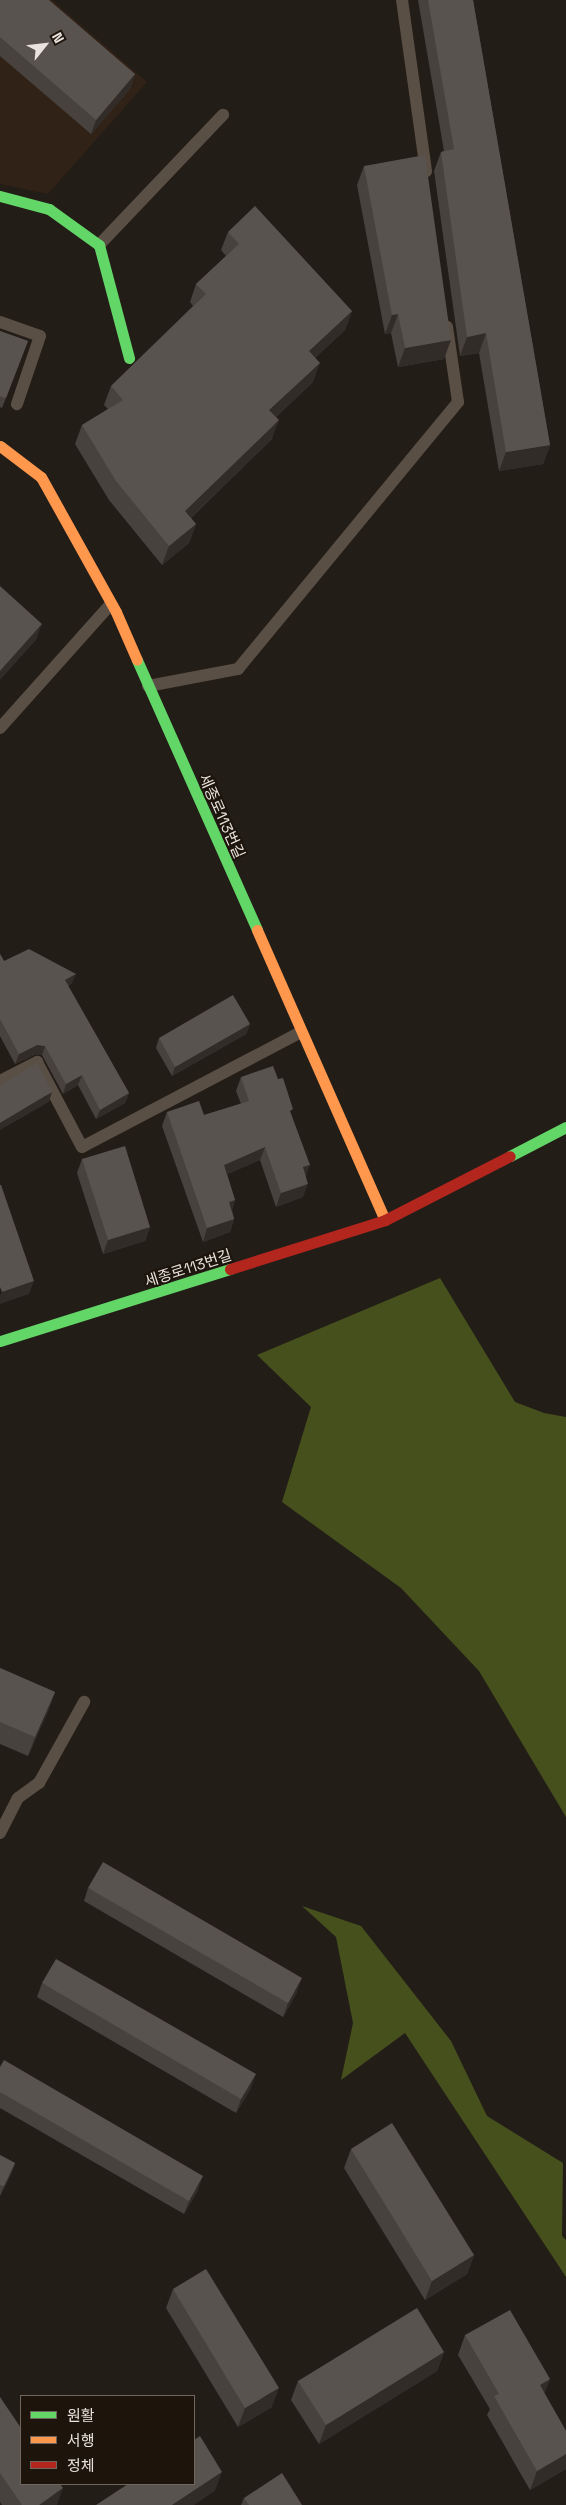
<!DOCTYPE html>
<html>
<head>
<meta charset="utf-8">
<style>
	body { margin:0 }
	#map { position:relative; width:566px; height:2505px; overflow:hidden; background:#231d18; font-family:"Space Grotesk","Noto Sans KR",sans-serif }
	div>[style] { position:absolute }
	.built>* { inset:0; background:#312217 }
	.forest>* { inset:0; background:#46501d }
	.lane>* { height:12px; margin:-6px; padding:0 6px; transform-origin:6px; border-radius:6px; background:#5a4f45 }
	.fast>* { height:11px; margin:-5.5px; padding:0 5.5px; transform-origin:5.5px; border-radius:5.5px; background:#63d668 }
	.slow>* { height:11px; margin:-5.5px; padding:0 5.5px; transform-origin:5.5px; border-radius:5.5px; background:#ff974d }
	.jam>* { height:11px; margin:-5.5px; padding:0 5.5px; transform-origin:5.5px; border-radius:5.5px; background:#b3261e }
	.wall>* { inset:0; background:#47423e }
	.shaded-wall>* { inset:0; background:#312c28 }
	.building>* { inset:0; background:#59534f }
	span { translate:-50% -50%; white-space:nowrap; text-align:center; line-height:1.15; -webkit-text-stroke:4px #1d140c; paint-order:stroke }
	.street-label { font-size:15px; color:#e9e2dd }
	.legend { position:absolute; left:20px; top:2395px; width:175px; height:90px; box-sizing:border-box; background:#1d140c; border:1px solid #6f6660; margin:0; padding:6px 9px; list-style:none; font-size:15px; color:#e9e2dd }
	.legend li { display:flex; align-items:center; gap:10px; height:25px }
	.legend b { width:25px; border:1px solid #6f6660 }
	.north { position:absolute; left:20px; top:20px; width:50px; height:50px; -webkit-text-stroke:4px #1d140c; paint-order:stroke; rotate:61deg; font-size:14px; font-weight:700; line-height:20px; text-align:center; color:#e9e2dd }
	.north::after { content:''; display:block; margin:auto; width:18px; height:22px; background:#e9e2dd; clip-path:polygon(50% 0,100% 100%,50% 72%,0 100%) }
</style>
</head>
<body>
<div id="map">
	<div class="built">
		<div style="clip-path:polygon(0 0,52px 0,147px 82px,48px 194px,0 184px)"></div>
	</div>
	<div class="forest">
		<div style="clip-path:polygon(440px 1278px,515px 1402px,544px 1413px,566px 1417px,566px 1817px,479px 1671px,401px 1588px,282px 1502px,311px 1407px,257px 1355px)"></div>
		<div style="clip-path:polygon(302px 1906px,361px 1926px,451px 2041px,487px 2116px,563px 2163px,562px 2236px,566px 2240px,566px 2277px,405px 2033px,341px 2080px,353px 2023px,336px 1937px)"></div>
	</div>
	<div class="lane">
		<div style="left:402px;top:0;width:173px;rotate:82deg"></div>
		<div style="left:99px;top:245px;width:180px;rotate:-46.4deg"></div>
		<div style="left:0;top:322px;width:42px;rotate:19.3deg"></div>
		<div style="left:40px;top:336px;width:72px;rotate:108.7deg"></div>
		<div style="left:148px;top:686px;width:92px;rotate:-10.7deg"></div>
		<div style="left:238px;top:669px;width:346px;rotate:-50.5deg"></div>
		<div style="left:458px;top:402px;width:76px;rotate:-98.3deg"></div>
		<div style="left:0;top:728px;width:166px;rotate:-48.2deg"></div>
		<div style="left:0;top:1081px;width:42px;rotate:-27.2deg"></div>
		<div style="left:37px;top:1062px;width:96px;rotate:62.1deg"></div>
		<div style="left:82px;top:1147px;width:247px;rotate:-27.7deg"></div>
		<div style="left:0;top:1833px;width:39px;rotate:-63deg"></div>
		<div style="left:18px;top:1798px;width:26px;rotate:-36deg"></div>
		<div style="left:39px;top:1783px;width:93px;rotate:-60.9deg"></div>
	</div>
	<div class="fast">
		<div style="left:0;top:196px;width:51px;rotate:14.9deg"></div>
		<div style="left:49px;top:209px;width:62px;rotate:35.8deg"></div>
		<div style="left:99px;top:245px;width:117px;rotate:75.1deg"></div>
		<div style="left:137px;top:660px;width:295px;rotate:66deg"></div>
		<div style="left:510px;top:1156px;width:63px;rotate:-27.4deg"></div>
		<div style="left:0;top:1341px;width:241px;rotate:-17.4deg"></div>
	</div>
	<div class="slow">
		<div style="left:0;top:446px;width:51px;rotate:37.1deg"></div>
		<div style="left:41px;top:477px;width:154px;rotate:60.9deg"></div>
		<div style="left:116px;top:612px;width:52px;rotate:66.4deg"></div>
		<div style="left:257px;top:930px;width:317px;rotate:66.2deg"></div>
	</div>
	<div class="jam">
		<div style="left:230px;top:1269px;width:163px;rotate:-17.5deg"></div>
		<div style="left:385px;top:1220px;width:140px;rotate:-27.1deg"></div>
	</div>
	<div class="wall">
		<div style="clip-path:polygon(0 0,135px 74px,130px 89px,91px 134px,0 56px)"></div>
		<div style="clip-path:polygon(418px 0,473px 0,550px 445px,543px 464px,499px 471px,479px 353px,460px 356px,434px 171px,441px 152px,444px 151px)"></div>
		<div style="clip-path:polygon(364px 166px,444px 359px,398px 367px,391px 333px,385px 334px,357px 185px)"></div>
		<div style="clip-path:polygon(228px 232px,352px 311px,345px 330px,315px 358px,313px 382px,276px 417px,272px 439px,191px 518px,196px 524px,189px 543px,162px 565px,109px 500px,75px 444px,82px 425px,108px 409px,104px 405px,111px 386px,193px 306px,190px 302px,196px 284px,226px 256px,221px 250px)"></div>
		<div style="clip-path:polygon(0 331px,28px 341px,2px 408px,0 407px)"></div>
		<div style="clip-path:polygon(0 954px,4px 961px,72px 983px,68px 986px,129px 1093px,125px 1103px,96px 1119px,78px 1085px,63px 1094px,42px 1055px,34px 1055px,15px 1064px,0 1036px)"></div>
		<div style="clip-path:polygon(250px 1024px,246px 1034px,172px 1076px,156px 1048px,159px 1038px)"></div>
		<div style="clip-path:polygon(241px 1077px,291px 1115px,305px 1176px,303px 1197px,276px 1207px,260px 1160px,227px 1174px,235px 1200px,232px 1210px,234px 1219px,230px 1232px,203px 1242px,162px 1126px,167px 1112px,204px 1115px,241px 1104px,236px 1091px)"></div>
		<div style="clip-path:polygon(82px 1159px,150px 1227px,145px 1241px,103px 1254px,77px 1173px)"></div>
		<div style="clip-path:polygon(0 1668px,55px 1692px,48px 1711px,28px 1756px,0 1744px)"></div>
		<div style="clip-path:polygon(88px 1888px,297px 1992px,283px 2017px,84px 1901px)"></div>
		<div style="clip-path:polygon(42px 1983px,251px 2088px,236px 2113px,37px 1997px)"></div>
		<div style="clip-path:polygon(0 2067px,198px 2190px,184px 2214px,0 2108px)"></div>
		<div style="clip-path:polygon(351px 2149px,474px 2255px,467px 2274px,425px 2300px,344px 2168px)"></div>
		<div style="clip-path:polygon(0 2155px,15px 2163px,12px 2172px,0 2196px)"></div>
		<div style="clip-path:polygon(173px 2289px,272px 2407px,238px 2427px,166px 2308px)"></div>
		<div style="clip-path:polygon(465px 2335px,550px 2379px,544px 2393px,566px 2431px,566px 2469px,530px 2490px,487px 2415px,490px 2409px,458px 2355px)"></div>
		<div style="clip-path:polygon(444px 2352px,437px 2371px,319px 2444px,291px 2400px,298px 2381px)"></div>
		<div style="clip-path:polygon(0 2397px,57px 2505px,2px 2505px,0 2502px)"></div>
		<div style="clip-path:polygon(244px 2498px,302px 2505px,241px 2505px)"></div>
	</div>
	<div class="shaded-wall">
		<div style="clip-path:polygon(135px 74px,130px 89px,91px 134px,96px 120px)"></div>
		<div style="clip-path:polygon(352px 311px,345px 330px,302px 370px,309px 351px)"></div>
		<div style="clip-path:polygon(398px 314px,391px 333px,385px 334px,392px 315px)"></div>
		<div style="clip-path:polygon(486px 333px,479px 353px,460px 356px,467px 337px)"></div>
		<div style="clip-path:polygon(451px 340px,444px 359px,398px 367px,405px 348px)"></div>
		<div style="clip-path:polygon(320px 363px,313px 382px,263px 429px,269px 410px)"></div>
		<div style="clip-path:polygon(279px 420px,272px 439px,178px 530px,185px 511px)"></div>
		<div style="clip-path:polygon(550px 445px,543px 464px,499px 471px,506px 452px)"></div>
		<div style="clip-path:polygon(196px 524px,189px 543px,162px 565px,169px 546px)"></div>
		<div style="clip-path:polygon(42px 624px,36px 640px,0 680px,0 671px)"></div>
		<div style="clip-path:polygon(76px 974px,72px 983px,62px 989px,65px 980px)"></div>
		<div style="clip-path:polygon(250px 1024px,246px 1034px,172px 1076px,175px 1067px)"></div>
		<div style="clip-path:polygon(37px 1045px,45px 1046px,42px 1055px,34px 1055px,15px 1064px,19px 1054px)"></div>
		<div style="clip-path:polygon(82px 1075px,78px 1085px,63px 1094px,66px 1084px)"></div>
		<div style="clip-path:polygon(52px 1092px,49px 1102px,0 1130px,0 1123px)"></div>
		<div style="clip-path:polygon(129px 1093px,125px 1103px,96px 1119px,100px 1110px)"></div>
		<div style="clip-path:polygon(265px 1147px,260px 1160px,219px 1178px,224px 1165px)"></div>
		<div style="clip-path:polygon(310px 1165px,305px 1178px,303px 1167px)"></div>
		<div style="clip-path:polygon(308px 1184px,303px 1197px,276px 1207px,281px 1193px)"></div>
		<div style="clip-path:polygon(235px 1200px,231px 1213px,229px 1202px)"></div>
		<div style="clip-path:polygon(234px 1219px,230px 1232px,203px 1242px,207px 1228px)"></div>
		<div style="clip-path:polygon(150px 1227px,145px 1241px,103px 1254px,108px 1240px)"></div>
		<div style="clip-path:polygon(34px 1281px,29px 1294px,0 1304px,0 1296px,2px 1292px)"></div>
		<div style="clip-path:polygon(55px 1692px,48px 1711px,28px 1756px,35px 1737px)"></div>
		<div style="clip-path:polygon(302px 1978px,297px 1992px,283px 2017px,288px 2003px)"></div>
		<div style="clip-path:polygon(256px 2074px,251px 2088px,236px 2113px,241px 2099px)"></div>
		<div style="clip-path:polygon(15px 2163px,12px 2172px,0 2196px,4px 2186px)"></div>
		<div style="clip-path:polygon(203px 2176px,198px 2190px,184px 2214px,189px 2201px)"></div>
		<div style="clip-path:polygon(474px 2255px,467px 2274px,425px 2300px,432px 2281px)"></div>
		<div style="clip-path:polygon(444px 2352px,437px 2371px,319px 2444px,326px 2425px)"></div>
		<div style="clip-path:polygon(550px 2379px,543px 2398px,540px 2385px)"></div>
		<div style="clip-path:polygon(279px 2388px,272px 2407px,238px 2427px,245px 2408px)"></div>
		<div style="clip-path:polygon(566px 2454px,566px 2469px,530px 2490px,537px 2471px)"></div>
		<div style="clip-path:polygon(222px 2472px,215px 2491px,194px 2505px,172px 2505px)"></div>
		<div style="clip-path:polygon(63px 2488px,57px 2505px,39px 2505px)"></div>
	</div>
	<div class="building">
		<div style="clip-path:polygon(0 0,49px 0,135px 74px,96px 120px,0 37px)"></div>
		<div style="clip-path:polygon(428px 0,473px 0,550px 445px,506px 452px,486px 333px,467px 337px,441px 152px,454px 149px)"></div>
		<div style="clip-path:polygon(425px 155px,451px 340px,405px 348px,398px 314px,392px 315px,364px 166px)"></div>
		<div style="clip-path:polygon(255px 206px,352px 311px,309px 351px,320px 363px,269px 410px,279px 420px,185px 511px,196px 524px,169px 546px,116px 481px,82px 425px,123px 400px,111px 386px,206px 294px,196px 284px,239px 244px,228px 232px)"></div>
		<div style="clip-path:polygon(0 331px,28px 341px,6px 398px,0 396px)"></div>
		<div style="clip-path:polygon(0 586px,42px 624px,0 671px)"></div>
		<div style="clip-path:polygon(29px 949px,76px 974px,65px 980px,129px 1093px,100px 1110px,82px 1075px,66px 1084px,45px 1046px,37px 1045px,19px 1054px,0 1019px,0 954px,4px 961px)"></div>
		<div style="clip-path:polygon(233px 995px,250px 1024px,175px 1067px,159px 1038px)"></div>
		<div style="clip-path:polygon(37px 1063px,52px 1092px,0 1123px,0 1085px)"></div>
		<div style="clip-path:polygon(273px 1066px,278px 1079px,283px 1078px,293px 1109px,290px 1111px,310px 1165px,303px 1167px,308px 1184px,281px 1193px,265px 1147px,224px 1165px,235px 1200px,229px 1202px,234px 1219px,207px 1228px,167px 1112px,199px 1101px,204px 1115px,249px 1101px,241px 1077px)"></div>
		<div style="clip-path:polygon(125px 1146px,150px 1227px,108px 1240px,82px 1159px)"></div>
		<div style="clip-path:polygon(0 1185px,1px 1185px,34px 1281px,2px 1292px,0 1287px)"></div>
		<div style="clip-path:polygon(0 1668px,55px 1692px,35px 1737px,0 1722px)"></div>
		<div style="clip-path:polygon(103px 1862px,302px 1978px,288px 2003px,88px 1888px)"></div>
		<div style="clip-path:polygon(56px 1959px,256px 2074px,241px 2099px,42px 1983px)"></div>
		<div style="clip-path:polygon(4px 2060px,203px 2176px,189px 2201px,0 2092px,0 2067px)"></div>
		<div style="clip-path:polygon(392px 2123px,474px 2255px,432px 2281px,351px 2149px)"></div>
		<div style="clip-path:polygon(0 2155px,15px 2163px,4px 2186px,0 2185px)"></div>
		<div style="clip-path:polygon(206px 2269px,279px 2388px,245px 2408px,173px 2289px)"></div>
		<div style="clip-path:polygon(417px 2308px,444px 2352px,326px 2425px,298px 2381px)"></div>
		<div style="clip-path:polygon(510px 2310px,550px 2379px,540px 2385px,566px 2431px,566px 2454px,537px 2471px,494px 2396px,499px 2394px,465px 2335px)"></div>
		<div style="clip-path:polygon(0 2397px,21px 2428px,21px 2484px,60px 2484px,63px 2488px,39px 2505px,22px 2505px,0 2473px)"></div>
		<div style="clip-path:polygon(200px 2436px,222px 2472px,172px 2505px,96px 2505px,128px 2484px,194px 2484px,194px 2440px)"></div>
		<div style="clip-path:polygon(282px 2473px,302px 2505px,249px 2505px,244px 2498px)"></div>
	</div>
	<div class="street-label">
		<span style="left:222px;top:816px;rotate:66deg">세종로113번길</span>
		<span style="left:188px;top:1268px;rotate:-18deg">세종로113번길</span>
	</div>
	<ul class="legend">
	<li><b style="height:6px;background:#63d668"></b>원활</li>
	<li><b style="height:6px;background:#ff974d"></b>서행</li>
	<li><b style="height:6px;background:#b3261e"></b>정체</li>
	</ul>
	<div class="north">N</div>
</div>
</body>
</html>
